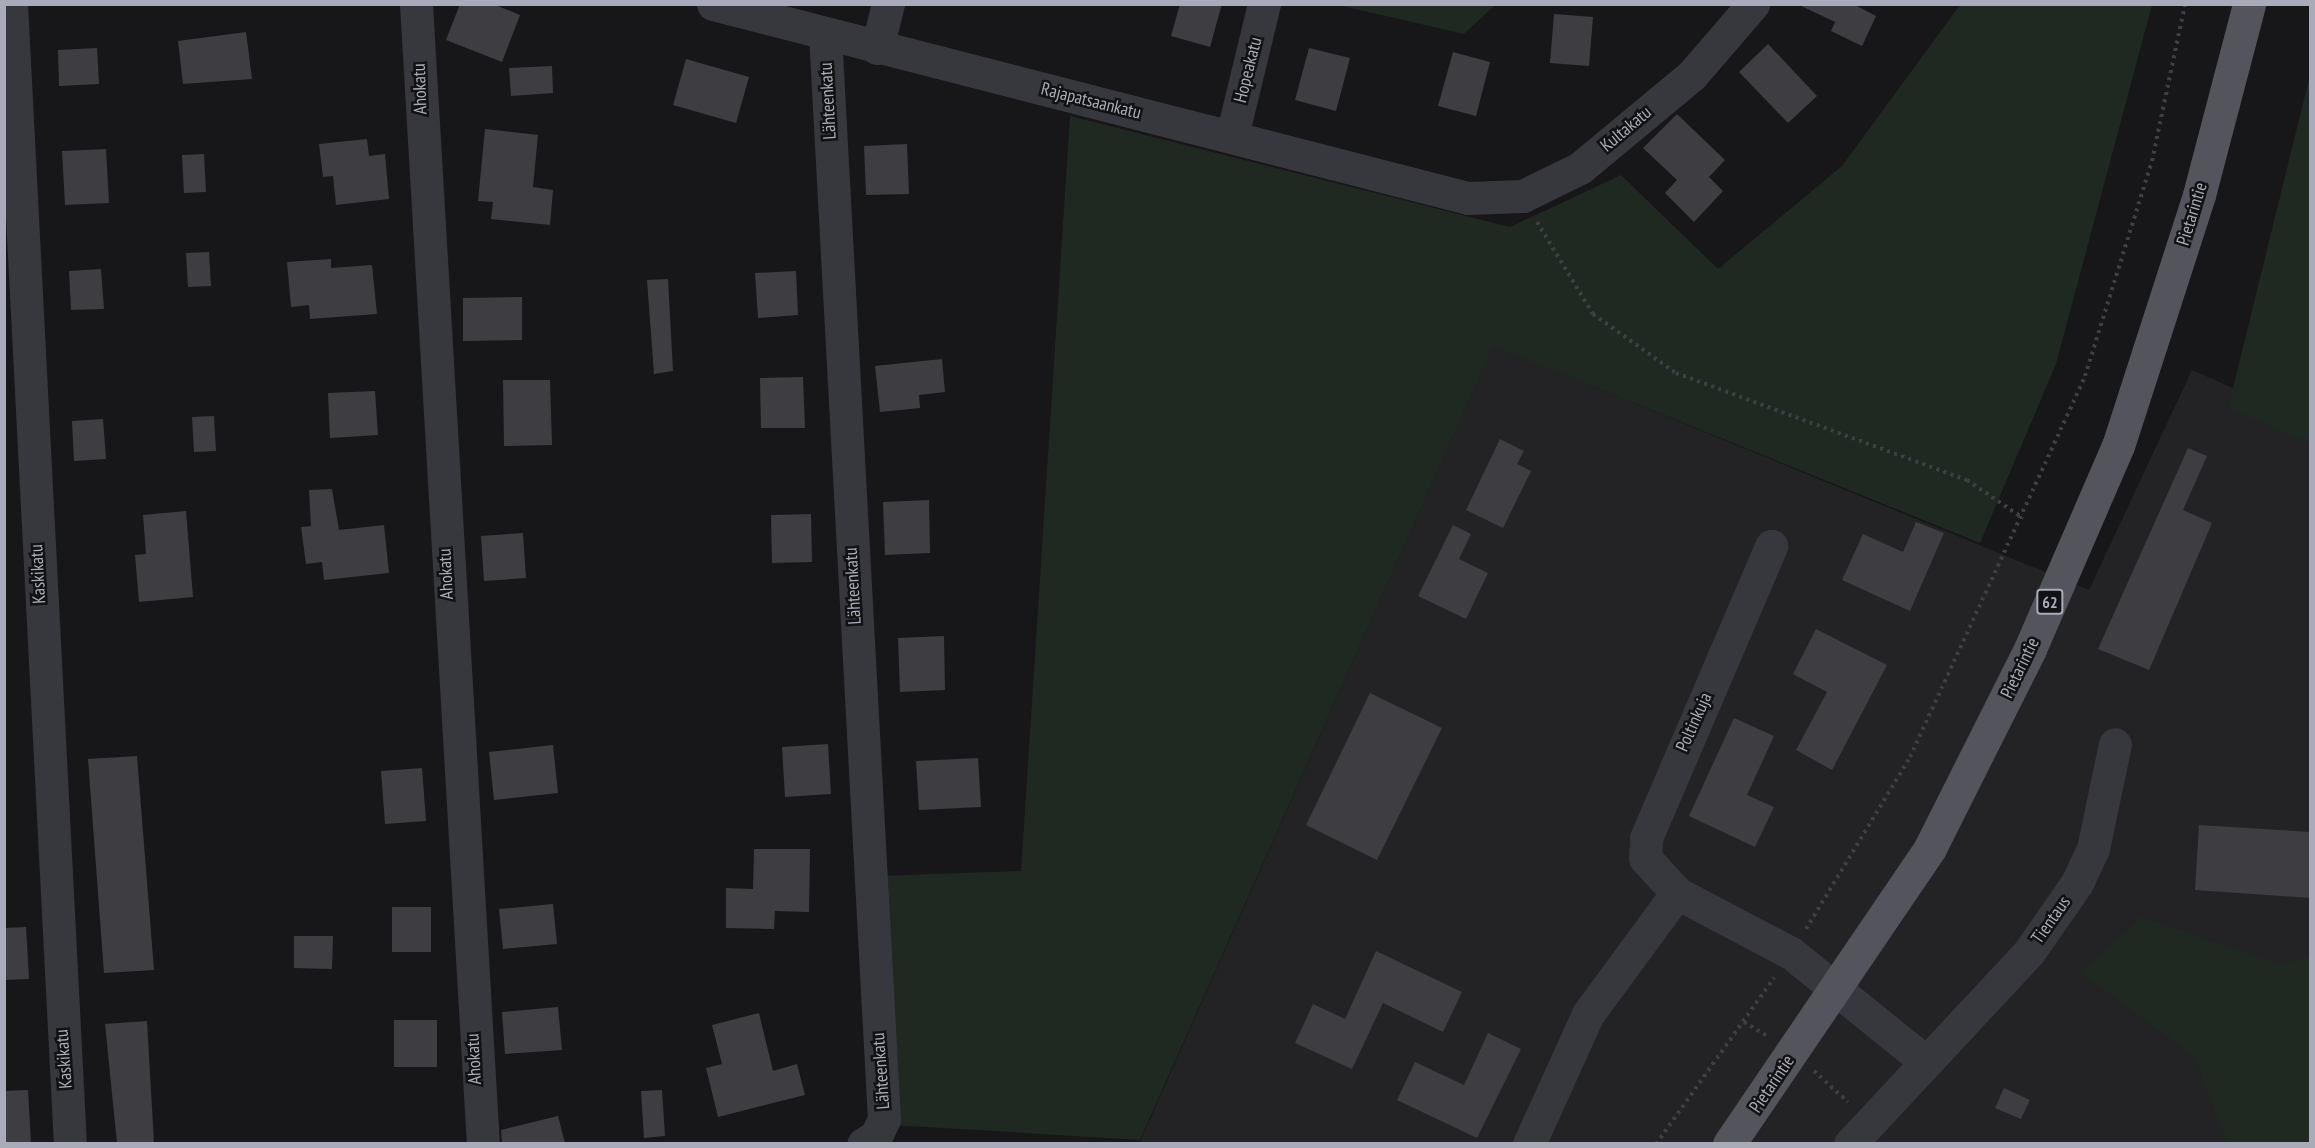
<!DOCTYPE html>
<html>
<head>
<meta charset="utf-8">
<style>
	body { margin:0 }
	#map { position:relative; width:2315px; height:1148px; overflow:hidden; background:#171618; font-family:"PT Sans Narrow",sans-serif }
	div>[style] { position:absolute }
	.built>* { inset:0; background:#232225 }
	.green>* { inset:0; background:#202822 }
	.building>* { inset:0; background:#3e3e42 }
	.path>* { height:4px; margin-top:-2px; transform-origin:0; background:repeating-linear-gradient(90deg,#3d3f44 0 3px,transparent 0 7.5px) }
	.minor>* { height:33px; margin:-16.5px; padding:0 16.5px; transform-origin:16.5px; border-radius:16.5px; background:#37383d }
	.major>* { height:33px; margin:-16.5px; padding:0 16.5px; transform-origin:16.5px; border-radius:16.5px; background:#53545c }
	span { translate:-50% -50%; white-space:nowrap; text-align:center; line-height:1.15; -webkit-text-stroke:5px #121113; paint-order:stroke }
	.shield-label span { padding:2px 4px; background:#121113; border:2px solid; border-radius:4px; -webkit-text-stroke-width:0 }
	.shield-label { font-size:16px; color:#a9acb8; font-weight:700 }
	.street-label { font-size:18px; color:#a9acb8 }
	.frame { position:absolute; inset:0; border:6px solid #a9acb8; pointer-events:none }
</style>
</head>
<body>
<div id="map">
	<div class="built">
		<div style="clip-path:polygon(1493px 345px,2089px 590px,2192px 370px,2310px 422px,2310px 1143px,1139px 1144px)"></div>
	</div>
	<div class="green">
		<div style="clip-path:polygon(1338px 5px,1495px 5px,1464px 34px)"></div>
		<div style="clip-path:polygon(1960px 5px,2152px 5px,2056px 364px,1980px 543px,1493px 346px,1140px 1140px,892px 1125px,880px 876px,1021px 871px,1070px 116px,1510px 227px,1621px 175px,1718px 269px,1842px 166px)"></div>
		<div style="clip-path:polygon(2310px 75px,2310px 444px,2228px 408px)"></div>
		<div style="clip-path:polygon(2141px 917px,2281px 964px,2310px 956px,2310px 1143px,2227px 1143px,2194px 1056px,2081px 973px)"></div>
	</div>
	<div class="building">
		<div style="clip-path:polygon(460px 4px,493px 4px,520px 15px,502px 62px,446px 40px)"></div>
		<div style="clip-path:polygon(1180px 4px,1222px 4px,1210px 47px,1171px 36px)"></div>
		<div style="clip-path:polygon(1797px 4px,1853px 4px,1876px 16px,1862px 46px,1831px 31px,1835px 22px)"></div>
		<div style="clip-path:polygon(1554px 14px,1593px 17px,1589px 66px,1550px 63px)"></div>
		<div style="clip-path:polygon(246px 32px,252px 79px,183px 84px,178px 41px)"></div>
		<div style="clip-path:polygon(1768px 44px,1817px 96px,1788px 123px,1739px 72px)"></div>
		<div style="clip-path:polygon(97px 48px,99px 84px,59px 86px,58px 50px)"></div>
		<div style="clip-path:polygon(1309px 48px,1350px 58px,1336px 111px,1295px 100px)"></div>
		<div style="clip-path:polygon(1453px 52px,1490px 62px,1476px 116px,1438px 106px)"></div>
		<div style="clip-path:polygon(686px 59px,749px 77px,736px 123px,673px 105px)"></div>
		<div style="clip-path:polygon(552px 66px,553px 93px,511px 96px,509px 68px)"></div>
		<div style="clip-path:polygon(1677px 114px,1725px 160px,1709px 177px,1723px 191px,1694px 222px,1665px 193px,1677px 180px,1643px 148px)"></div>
		<div style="clip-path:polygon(485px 129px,538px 135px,533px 187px,553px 190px,550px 225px,491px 219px,493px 202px,478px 201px)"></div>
		<div style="clip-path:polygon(367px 139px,369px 156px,385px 154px,389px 199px,336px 205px,333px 176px,323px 177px,319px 144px)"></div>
		<div style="clip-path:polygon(907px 144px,909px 194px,866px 195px,864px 146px)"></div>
		<div style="clip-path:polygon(106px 149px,109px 203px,65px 205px,62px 151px)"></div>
		<div style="clip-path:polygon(204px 154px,206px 192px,184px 193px,182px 155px)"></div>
		<div style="clip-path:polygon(209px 252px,211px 286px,188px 287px,186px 253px)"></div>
		<div style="clip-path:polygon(331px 259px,331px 268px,372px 265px,377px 314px,310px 319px,309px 305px,291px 307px,287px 262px)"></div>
		<div style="clip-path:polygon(101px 269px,104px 309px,71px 310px,69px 271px)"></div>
		<div style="clip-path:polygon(796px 271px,798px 315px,758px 318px,755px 273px)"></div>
		<div style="clip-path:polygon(668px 279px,673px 371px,654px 374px,647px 280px)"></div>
		<div style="clip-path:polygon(522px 297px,522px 340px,463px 341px,463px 298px)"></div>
		<div style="clip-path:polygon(942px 359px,945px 392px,919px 395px,920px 408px,880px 412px,875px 366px)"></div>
		<div style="clip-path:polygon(803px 377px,805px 428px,761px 428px,760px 378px)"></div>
		<div style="clip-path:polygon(503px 380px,550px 380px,552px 445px,504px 446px)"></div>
		<div style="clip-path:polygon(375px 391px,378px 435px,330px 438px,328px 393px)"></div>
		<div style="clip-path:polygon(214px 416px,216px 451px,194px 452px,192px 417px)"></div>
		<div style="clip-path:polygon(103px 419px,106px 459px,74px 461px,72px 421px)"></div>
		<div style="clip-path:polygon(1500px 439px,1524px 451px,1517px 464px,1531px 471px,1503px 528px,1466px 510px)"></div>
		<div style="clip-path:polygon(2188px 448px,2207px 456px,2183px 510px,2212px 523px,2149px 670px,2098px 649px)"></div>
		<div style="clip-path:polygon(332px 489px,339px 530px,384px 525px,389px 573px,324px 580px,322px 562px,306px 564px,301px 527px,311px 526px,309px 490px)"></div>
		<div style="clip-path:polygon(929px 500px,930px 553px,885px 555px,883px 502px)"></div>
		<div style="clip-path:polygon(186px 511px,193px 597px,139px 602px,135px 555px,146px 554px,143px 515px)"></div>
		<div style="clip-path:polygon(811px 514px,812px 562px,772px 563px,771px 515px)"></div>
		<div style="clip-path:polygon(1916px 522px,1944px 533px,1910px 611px,1842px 580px,1863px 534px,1903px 552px)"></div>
		<div style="clip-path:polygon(1453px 525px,1471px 534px,1459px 559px,1488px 573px,1466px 619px,1418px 596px)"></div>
		<div style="clip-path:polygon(523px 533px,526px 578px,484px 581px,481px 536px)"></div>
		<div style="clip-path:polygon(1816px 629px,1887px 665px,1832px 770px,1796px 750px,1827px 692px,1793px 674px)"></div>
		<div style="clip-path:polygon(944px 636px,945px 690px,900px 692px,898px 638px)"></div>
		<div style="clip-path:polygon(1370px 693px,1442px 728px,1377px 860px,1306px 825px)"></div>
		<div style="clip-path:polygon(1734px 718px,1774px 736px,1747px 795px,1774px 807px,1755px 847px,1689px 816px)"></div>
		<div style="clip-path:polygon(828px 744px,831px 794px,785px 797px,782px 747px)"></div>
		<div style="clip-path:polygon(553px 745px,558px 793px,494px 800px,489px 752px)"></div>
		<div style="clip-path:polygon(137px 756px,154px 970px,104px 973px,88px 759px)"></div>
		<div style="clip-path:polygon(978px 758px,981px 807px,919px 810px,916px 761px)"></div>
		<div style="clip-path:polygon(422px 768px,426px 821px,385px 824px,381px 771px)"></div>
		<div style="clip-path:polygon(2199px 825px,2310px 832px,2310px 898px,2195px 890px)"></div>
		<div style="clip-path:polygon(754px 849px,810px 849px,809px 912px,775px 911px,774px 929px,726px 928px,726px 888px,753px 889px)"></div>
		<div style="clip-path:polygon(553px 904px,557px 944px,503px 949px,499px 909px)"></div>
		<div style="clip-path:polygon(392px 907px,431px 907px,431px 952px,392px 952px)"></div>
		<div style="clip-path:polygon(26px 927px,29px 979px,4px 980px,4px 928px)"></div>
		<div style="clip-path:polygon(294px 936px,333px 936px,332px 969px,294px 968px)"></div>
		<div style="clip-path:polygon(1376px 951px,1462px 992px,1443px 1032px,1383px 1003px,1352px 1069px,1295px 1043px,1313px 1004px,1345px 1019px)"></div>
		<div style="clip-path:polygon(558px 1007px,562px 1050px,505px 1054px,502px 1012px)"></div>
		<div style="clip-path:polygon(759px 1013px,773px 1071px,797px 1064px,805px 1095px,718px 1117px,706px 1068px,722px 1064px,712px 1025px)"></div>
		<div style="clip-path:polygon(394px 1020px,437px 1020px,437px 1067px,394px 1067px)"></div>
		<div style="clip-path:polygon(147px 1021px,154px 1143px,117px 1143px,105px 1024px)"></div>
		<div style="clip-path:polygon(1488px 1033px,1521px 1049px,1477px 1138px,1397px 1100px,1415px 1062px,1464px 1085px)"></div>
		<div style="clip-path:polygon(2004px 1088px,2030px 1100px,2021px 1119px,1995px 1108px)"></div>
		<div style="clip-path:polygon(28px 1090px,31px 1143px,4px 1143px,4px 1091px)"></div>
		<div style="clip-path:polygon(662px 1090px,665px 1136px,644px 1138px,641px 1091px)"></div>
		<div style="clip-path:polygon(558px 1116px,565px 1143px,502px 1143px,501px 1130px)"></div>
	</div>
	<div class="path">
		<div style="left:1537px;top:222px;width:108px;rotate:58.7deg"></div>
		<div style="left:1593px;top:314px;width:102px;rotate:35.4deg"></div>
		<div style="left:1676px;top:373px;width:310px;rotate:20.2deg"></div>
		<div style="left:1967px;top:480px;width:68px;rotate:34.2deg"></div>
		<div style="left:1806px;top:929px;width:201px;rotate:-58.8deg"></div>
		<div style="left:1910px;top:757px;width:419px;rotate:-65.3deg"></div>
		<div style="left:2085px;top:376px;width:225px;rotate:-72.7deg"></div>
		<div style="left:2152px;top:161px;width:160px;rotate:-78.1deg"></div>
		<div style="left:1744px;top:1022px;width:27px;rotate:31deg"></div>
		<div style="left:1814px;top:1071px;width:46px;rotate:42.4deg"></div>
		<div style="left:934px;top:1144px;width:97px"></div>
		<div style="left:1656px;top:1144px;width:204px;rotate:-54.6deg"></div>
	</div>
	<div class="minor">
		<div style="left:11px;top:4px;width:1142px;rotate:87.04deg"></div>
		<div style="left:416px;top:4px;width:1142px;rotate:86.64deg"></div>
		<div style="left:713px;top:4px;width:780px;rotate:14.41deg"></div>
		<div style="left:1468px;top:198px;width:55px;rotate:-2.1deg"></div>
		<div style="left:1523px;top:196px;width:64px;rotate:-26.2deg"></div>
		<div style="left:1580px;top:168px;width:146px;rotate:-39.7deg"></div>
		<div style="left:1692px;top:75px;width:94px;rotate:-49.3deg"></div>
		<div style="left:825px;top:34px;width:1087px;rotate:86.89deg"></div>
		<div style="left:884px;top:1119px;width:19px;rotate:115deg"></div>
		<div style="left:876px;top:1136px;width:15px;rotate:148deg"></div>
		<div style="left:877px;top:48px;width:45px;rotate:-76deg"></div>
		<div style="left:1232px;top:136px;width:136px;rotate:-76.4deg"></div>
		<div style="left:1677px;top:893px;width:129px;rotate:27.8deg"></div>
		<div style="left:1791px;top:953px;width:172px;rotate:38.9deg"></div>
		<div style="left:1529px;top:1144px;width:143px;rotate:-65.6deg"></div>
		<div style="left:1588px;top:1014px;width:150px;rotate:-53.7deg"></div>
		<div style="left:1677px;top:893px;width:47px;rotate:-132.4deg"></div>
		<div style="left:1645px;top:858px;width:20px;rotate:-87deg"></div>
		<div style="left:1646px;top:838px;width:318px;rotate:-66.8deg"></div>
		<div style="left:1850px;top:1144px;width:262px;rotate:-47deg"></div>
		<div style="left:2029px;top:952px;width:84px;rotate:-55.2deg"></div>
		<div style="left:2077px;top:883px;width:38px;rotate:-65deg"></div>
		<div style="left:2093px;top:849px;width:107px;rotate:-78.2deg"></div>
	</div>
	<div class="major">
		<div style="left:1729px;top:1144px;width:358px;rotate:-55.8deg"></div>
		<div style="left:1930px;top:848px;width:223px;rotate:-63.3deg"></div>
		<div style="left:2030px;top:649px;width:221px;rotate:-66.6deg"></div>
		<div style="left:2118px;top:446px;width:264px;rotate:-72.1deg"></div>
		<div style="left:2199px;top:195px;width:197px;rotate:-75.3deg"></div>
	</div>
	<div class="shield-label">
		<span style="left:2050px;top:602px">62</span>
	</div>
	<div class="street-label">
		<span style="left:1248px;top:70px;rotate:-76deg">Hopeakatu</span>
		<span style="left:420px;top:89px;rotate:-92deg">Ahokatu</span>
		<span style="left:828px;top:101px;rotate:-93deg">Lähteenkatu</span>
		<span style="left:1091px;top:101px;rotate:14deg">Rajapatsaankatu</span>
		<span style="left:1626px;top:129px;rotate:-40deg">Kultakatu</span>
		<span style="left:2192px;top:214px;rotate:-73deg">Pietarintie</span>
		<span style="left:38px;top:574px;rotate:-93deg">Kaskikatu</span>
		<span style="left:446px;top:574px;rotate:-93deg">Ahokatu</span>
		<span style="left:853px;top:586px;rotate:-93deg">Lähteenkatu</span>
		<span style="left:2020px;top:668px;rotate:-64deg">Pietarintie</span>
		<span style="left:1694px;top:722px;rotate:-66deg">Poltinkuja</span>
		<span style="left:2051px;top:920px;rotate:-55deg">Tientaus</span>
		<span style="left:64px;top:1059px;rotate:-94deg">Kaskikatu</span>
		<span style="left:474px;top:1059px;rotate:-93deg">Ahokatu</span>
		<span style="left:881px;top:1071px;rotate:-94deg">Lähteenkatu</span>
		<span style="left:1772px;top:1084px;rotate:-56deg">Pietarintie</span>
	</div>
	<div class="frame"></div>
</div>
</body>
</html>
